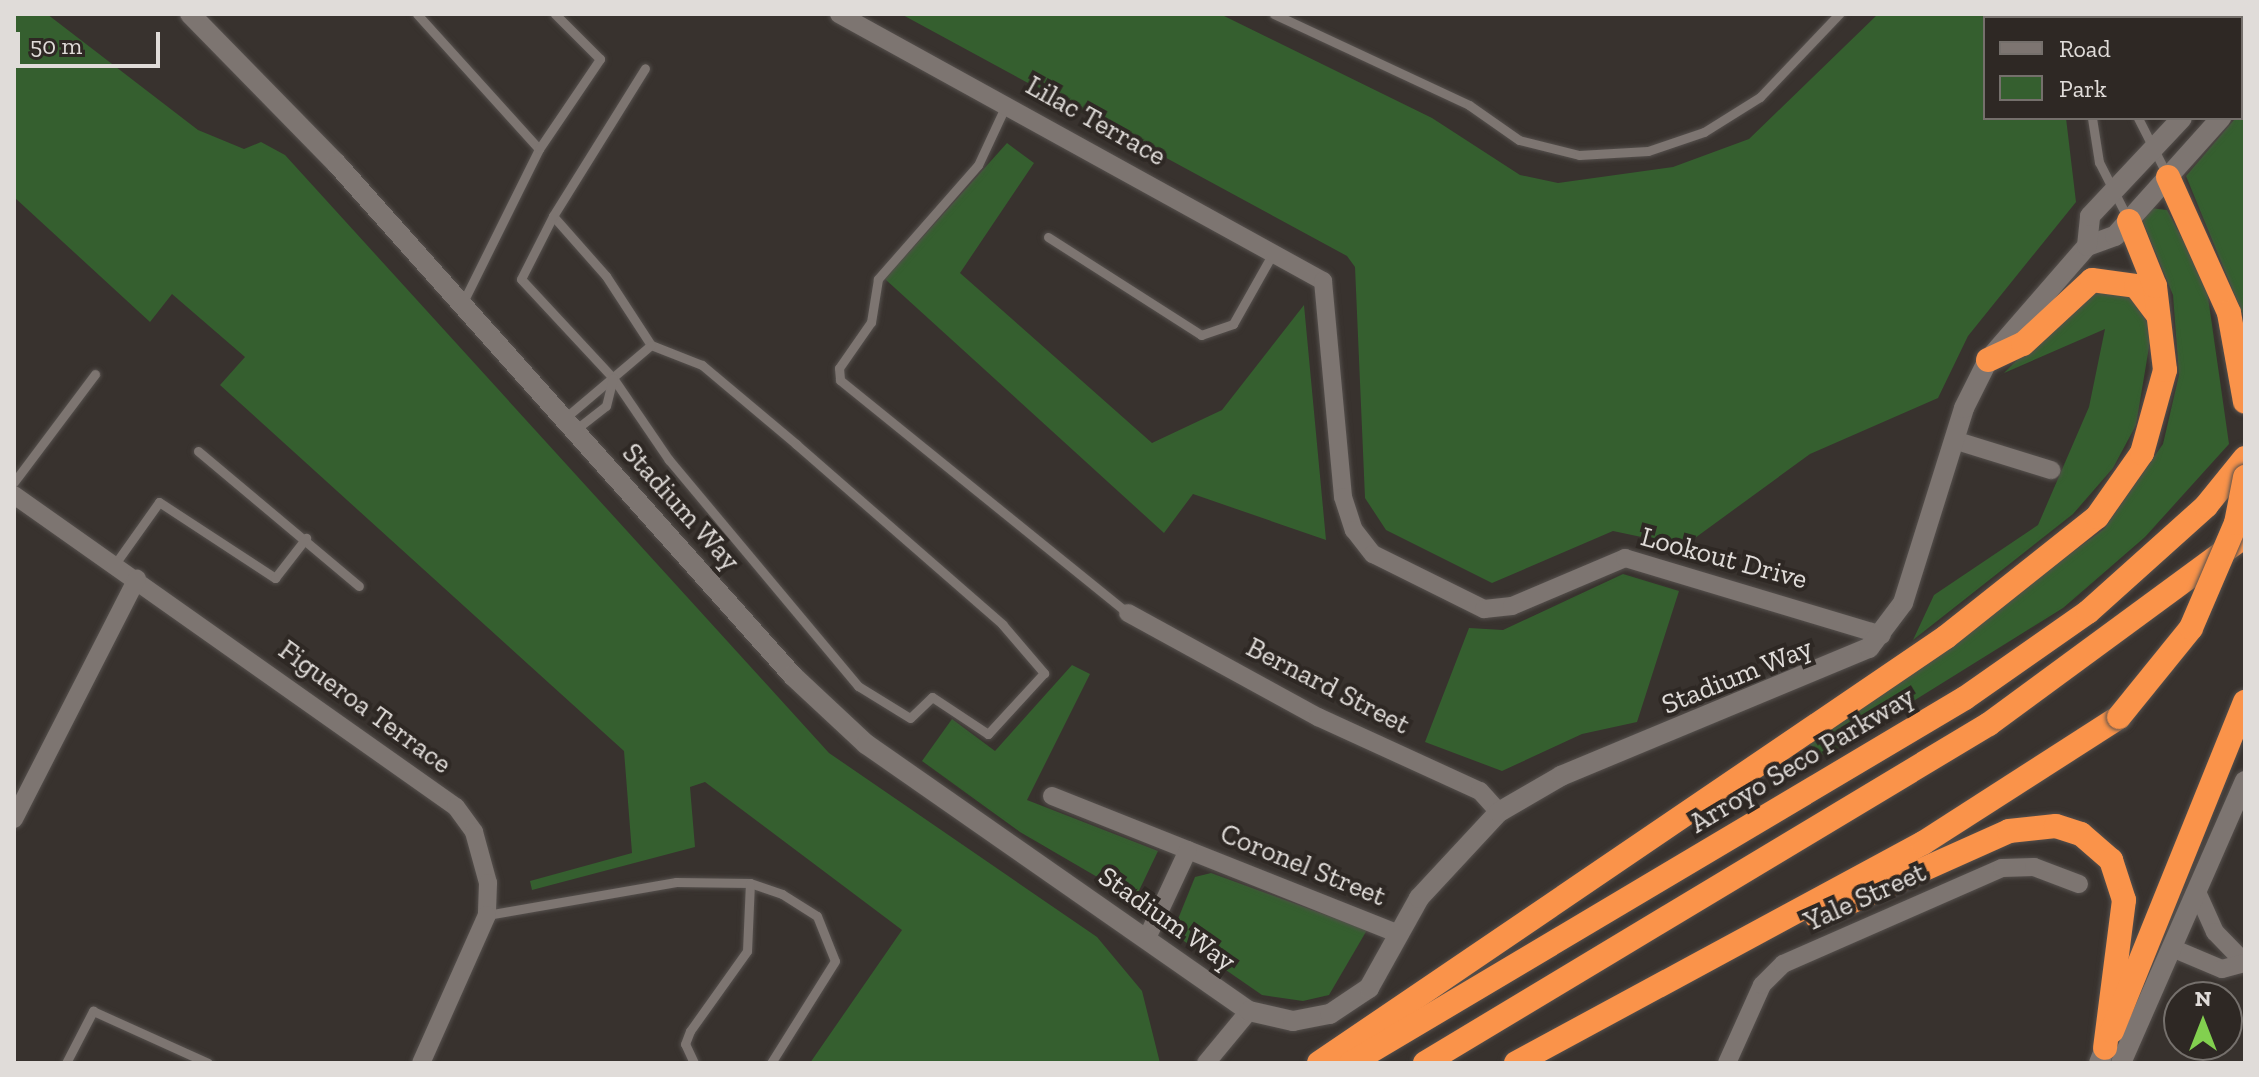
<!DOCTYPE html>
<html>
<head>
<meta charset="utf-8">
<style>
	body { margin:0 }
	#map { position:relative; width:2259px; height:1077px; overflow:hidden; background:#38322e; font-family:"Zilla Slab",serif }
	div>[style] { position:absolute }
	.green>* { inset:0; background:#355f2f }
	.roads { filter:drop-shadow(0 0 2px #55504d) drop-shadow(0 0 2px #55504d) }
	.lane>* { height:9px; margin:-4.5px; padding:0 4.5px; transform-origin:4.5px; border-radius:4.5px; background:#7d7571 }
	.street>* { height:18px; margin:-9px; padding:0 9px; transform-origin:9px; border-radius:9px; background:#7d7571 }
	.secondary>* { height:20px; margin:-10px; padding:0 10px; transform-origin:10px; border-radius:10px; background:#7d7571 }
	.highway>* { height:24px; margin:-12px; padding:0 12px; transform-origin:12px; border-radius:12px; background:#fa934a }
	.bridges { filter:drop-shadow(0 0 2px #55504d) drop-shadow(0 0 2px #55504d) }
	.highway-bridge>* { height:24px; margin:-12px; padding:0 12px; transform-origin:12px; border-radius:12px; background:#fa934a }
	span { translate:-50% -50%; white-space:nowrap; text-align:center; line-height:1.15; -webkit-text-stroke:8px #2e2824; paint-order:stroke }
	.street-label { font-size:28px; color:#e0dcd9 }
	.frame { position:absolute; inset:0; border:16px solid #e0dcd9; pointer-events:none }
	.legend { position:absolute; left:1983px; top:16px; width:260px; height:104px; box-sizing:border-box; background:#2e2824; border:2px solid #75706c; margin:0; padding:10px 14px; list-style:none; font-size:24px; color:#e0dcd9 }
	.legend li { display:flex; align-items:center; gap:16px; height:40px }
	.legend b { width:40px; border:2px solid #75706c }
	.north { position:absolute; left:2163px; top:981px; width:80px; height:80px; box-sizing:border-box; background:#2e2824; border:2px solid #75706c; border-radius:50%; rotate:0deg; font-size:22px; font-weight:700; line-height:32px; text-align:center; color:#e0dcd9 }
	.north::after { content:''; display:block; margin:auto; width:28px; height:36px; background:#82d04f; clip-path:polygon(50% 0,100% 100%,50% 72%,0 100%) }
	.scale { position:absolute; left:16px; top:32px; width:144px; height:36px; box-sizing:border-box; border:4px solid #e0dcd9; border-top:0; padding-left:10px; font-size:24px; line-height:28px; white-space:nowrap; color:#e0dcd9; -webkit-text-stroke:6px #2e2824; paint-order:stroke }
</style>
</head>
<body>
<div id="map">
	<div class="green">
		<div style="clip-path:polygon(14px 14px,47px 14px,198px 130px,244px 149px,261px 142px,285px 155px,829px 753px,1097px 937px,1142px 991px,1160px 1063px,810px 1063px,902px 930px,705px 782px,690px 787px,695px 847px,532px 890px,530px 881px,632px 853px,624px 751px,220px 385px,245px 357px,172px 294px,150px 322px,14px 197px)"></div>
		<div style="clip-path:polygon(901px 14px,1220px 14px,1432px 118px,1520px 175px,1558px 183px,1673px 167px,1749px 139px,1878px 14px,2081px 14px,1985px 18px,1985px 118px,2066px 118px,2076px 202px,1968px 336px,1938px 398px,1810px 454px,1684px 546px,1613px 531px,1492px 583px,1386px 530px,1365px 498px,1355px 267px,1347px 256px)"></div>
		<div style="clip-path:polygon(2245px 107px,2245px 320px,2186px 176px)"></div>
		<div style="clip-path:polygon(1007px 143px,1034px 163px,960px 273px,1152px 443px,1222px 410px,1304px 305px,1326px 540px,1193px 494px,1164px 533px,885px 279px)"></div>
		<div style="clip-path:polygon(2150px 208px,2167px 210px,2206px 283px,2229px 444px,2145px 537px,2063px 608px,1825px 756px,1809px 744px,2104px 529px,2163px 444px,2179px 375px,2173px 295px,2143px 222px)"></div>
		<div style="clip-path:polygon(2103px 287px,2127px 292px,2152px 329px,2136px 425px,2113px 468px,2073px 514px,1913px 640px,1934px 595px,2038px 525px,2089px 407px,2105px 329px,2004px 373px,2079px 298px)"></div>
		<div style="clip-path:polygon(1623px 574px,1679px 591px,1637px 722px,1582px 734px,1502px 771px,1425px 742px,1469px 628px,1503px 630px)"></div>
		<div style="clip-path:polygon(1072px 665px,1090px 674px,1027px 800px,1158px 851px,1135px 899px,1020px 832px,922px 761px,952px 719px,995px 751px)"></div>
		<div style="clip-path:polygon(1211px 873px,1367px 930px,1329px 995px,1303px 1001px,1262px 995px,1181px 939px,1176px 924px,1195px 877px)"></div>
	</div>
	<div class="roads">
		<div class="lane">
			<div style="left:417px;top:14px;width:182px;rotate:47.9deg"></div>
			<div style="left:539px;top:149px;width:173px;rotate:116.4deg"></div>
			<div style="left:1274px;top:14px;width:215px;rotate:25deg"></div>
			<div style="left:1469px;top:105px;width:61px;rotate:35deg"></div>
			<div style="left:1519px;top:140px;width:62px;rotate:14deg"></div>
			<div style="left:1579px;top:155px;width:69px;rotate:-3.3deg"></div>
			<div style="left:1648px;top:151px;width:59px;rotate:-18.7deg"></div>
			<div style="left:1704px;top:132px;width:66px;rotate:-32deg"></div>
			<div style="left:1760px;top:97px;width:115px;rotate:-46.4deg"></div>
			<div style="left:2194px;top:14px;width:4px;rotate:76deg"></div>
			<div style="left:2128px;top:18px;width:4px;rotate:-63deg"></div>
			<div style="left:2241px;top:73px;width:5px;rotate:37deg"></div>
			<div style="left:1006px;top:105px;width:66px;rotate:115deg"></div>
			<div style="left:978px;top:165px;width:152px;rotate:131.3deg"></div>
			<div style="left:878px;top:279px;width:44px;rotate:99.2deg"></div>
			<div style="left:871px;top:322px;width:56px;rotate:124.8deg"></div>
			<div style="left:839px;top:368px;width:12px;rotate:85deg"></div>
			<div style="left:840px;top:380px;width:370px;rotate:39deg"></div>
			<div style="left:2092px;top:118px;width:45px;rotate:81deg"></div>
			<div style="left:2099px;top:162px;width:64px;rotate:63deg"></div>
			<div style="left:2138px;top:118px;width:66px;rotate:63deg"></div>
			<div style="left:539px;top:149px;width:109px;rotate:-55.9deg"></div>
			<div style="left:600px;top:59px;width:64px;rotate:-135deg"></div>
			<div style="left:553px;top:216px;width:80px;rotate:48.5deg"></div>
			<div style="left:606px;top:276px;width:82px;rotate:56.9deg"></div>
			<div style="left:651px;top:345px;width:55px;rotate:21.4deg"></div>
			<div style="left:702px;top:365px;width:123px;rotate:40deg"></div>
			<div style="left:796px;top:444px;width:274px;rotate:41.1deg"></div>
			<div style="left:1002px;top:624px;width:65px;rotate:49.4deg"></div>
			<div style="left:1044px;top:673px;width:83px;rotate:132.6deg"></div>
			<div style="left:988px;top:734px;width:67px;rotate:-146.5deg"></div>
			<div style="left:932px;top:697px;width:30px;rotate:136deg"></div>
			<div style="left:910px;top:718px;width:61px;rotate:-148.4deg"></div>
			<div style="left:858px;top:686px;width:295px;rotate:-129.9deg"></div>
			<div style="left:669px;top:460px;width:99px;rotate:-124.3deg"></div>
			<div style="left:613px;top:378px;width:135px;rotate:-132.9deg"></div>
			<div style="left:521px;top:279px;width:71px;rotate:-63.1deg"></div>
			<div style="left:553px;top:216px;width:174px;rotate:-58.1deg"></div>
			<div style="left:1048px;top:237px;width:182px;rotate:32.6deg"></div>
			<div style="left:1201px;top:335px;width:34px;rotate:-19deg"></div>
			<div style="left:1233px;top:324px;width:81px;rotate:-60.6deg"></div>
			<div style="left:565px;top:418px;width:113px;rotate:-40.3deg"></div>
			<div style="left:575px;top:430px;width:39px;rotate:-38deg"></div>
			<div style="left:606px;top:406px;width:29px;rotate:-76deg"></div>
			<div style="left:198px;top:451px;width:210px;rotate:40deg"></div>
			<div style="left:14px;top:482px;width:135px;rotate:-53.1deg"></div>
			<div style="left:115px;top:564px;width:76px;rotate:-54.6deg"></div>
			<div style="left:159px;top:502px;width:139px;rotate:33.2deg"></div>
			<div style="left:275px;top:578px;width:51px;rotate:-52.2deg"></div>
			<div style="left:487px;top:915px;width:192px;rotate:-9.9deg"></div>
			<div style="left:676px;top:882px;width:74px;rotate:0.8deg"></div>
			<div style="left:750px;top:883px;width:34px;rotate:19deg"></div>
			<div style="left:782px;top:894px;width:41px;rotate:32.2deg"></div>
			<div style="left:817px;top:916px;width:48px;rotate:68.2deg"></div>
			<div style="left:835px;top:961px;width:120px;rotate:122.1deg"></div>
			<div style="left:66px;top:1063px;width:59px;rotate:-62.6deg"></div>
			<div style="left:93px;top:1011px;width:126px;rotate:24.3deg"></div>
			<div style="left:694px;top:1063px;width:21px;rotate:-115deg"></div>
			<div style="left:685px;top:1044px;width:14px;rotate:-69deg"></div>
			<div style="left:690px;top:1031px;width:98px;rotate:-54.5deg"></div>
			<div style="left:747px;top:951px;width:68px;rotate:-87.5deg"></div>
		</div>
		<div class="street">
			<div style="left:839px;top:14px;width:553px;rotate:28.88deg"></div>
			<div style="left:1323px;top:281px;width:217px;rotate:84.7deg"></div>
			<div style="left:1343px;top:497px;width:35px;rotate:72deg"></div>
			<div style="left:1354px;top:530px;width:31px;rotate:52deg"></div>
			<div style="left:1373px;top:554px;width:124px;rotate:26.4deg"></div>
			<div style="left:1484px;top:609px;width:28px;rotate:-6deg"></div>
			<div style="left:1512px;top:606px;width:123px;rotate:-23deg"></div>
			<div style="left:1625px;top:558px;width:268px;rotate:16.7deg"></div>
			<div style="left:1954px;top:440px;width:102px;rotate:17.2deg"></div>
			<div style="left:14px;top:495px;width:541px;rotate:35.22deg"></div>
			<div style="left:456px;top:807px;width:31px;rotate:54deg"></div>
			<div style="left:474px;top:832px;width:53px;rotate:74.6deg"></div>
			<div style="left:488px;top:883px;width:32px;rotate:92deg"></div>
			<div style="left:487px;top:915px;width:162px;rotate:114deg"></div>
			<div style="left:1128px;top:613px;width:217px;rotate:28.7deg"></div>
			<div style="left:1318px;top:717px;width:178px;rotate:24.6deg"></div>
			<div style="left:1480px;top:791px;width:28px;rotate:48deg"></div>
			<div style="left:1052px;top:796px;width:373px;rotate:21.7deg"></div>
			<div style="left:14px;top:819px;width:270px;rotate:-62.9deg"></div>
			<div style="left:2197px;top:892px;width:44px;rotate:65.8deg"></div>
			<div style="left:2215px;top:932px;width:43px;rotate:45.9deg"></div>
			<div style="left:1147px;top:938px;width:97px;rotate:-65deg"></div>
			<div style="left:2172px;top:948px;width:54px;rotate:22.8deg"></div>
			<div style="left:2222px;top:969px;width:24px;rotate:-15deg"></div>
			<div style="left:1206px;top:1063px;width:67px;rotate:-50.4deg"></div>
			<div style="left:1727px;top:1063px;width:85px;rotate:-65.8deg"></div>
			<div style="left:1762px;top:985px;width:30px;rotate:-45deg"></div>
			<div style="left:1783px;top:964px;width:239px;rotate:-23.7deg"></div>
			<div style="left:2002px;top:868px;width:32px;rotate:-2deg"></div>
			<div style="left:2034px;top:867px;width:48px;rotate:20.7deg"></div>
		</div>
		<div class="secondary">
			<div style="left:190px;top:14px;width:209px;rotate:45.6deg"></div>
			<div style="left:336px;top:163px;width:687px;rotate:48.3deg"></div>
			<div style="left:793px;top:676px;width:100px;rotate:43deg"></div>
			<div style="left:866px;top:744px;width:467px;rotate:34.9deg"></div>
			<div style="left:1249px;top:1011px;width:45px;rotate:12.8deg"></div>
			<div style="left:1293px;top:1021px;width:38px;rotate:-11deg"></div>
			<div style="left:1330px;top:1014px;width:47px;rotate:-33.7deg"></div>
			<div style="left:1369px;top:988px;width:103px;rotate:-60.9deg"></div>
			<div style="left:1419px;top:898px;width:117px;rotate:-47.1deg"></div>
			<div style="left:1499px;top:812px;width:72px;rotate:-30.1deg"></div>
			<div style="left:1561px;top:776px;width:334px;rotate:-22.6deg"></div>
			<div style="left:1869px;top:648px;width:56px;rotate:-52.9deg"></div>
			<div style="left:1903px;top:603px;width:204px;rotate:-72.6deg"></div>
			<div style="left:1964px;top:408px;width:54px;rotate:-63.4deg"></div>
			<div style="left:1988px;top:360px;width:151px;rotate:-49deg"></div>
			<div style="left:2087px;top:246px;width:30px;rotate:-20deg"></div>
			<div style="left:2115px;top:236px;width:159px;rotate:-48.1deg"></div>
			<div style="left:2241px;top:49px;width:4px;rotate:-27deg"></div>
			<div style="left:2241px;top:95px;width:6px;rotate:-45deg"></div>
			<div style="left:2087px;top:246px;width:30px;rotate:-84deg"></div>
			<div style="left:2090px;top:216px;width:134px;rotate:-46.8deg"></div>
			<div style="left:2099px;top:1063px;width:16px;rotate:-68deg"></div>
			<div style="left:2121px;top:1063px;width:308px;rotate:-66.3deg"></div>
		</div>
		<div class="highway">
			<div style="left:2168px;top:177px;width:149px;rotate:65.8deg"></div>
			<div style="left:2229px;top:313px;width:90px;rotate:79.8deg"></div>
			<div style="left:1988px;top:360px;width:38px;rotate:-25deg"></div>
			<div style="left:2023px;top:344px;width:94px;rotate:-42.8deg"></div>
			<div style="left:2092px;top:280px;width:44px;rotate:7.8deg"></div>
			<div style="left:2136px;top:286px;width:35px;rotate:53deg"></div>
			<div style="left:1817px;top:917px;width:210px;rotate:-24.1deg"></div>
			<div style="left:2009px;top:831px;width:47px;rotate:-6.1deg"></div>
			<div style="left:2056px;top:826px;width:26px;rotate:18deg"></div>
			<div style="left:2081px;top:834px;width:40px;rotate:41deg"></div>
			<div style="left:2111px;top:860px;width:42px;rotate:72deg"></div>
			<div style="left:2124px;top:900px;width:149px;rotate:97.3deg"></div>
			<div style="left:2112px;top:1031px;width:355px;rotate:-68deg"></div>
			<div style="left:1319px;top:1063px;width:758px;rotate:-34.19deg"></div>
			<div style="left:1946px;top:637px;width:193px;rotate:-38.5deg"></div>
			<div style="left:2097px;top:517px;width:78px;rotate:-54.9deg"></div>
			<div style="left:2142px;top:453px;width:86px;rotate:-74.5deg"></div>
			<div style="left:2165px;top:370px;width:85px;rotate:-96.8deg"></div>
			<div style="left:2155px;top:286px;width:70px;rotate:-111.8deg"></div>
			<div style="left:1351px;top:1063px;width:714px;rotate:-30.73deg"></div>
			<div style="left:1965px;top:698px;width:150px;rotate:-35deg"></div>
			<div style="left:2088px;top:612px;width:159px;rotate:-41.9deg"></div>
			<div style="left:2206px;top:506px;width:62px;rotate:-50.9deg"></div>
			<div style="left:1425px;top:1063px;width:658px;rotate:-31.01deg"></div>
			<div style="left:1989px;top:724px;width:318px;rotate:-36.3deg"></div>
			<div style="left:1516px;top:1063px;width:463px;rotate:-28.4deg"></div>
			<div style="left:1923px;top:843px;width:233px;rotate:-32.7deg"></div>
		</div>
	</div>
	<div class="bridges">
		<div class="highway-bridge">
			<div style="left:2119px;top:717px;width:114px;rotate:-51deg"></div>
			<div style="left:2191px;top:628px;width:114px;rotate:-66.8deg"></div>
			<div style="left:2236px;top:523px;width:47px;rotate:-78.9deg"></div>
		</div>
	</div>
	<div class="street-label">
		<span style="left:1096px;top:121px;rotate:29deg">Lilac Terrace</span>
		<span style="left:681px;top:507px;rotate:48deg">Stadium Way</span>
		<span style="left:1724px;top:558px;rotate:15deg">Lookout Drive</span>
		<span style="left:1737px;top:676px;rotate:-22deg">Stadium Way</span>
		<span style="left:1328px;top:686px;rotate:27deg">Bernard Street</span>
		<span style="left:365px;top:707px;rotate:36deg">Figueroa Terrace</span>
		<span style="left:1802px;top:760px;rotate:-31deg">Arroyo Seco Parkway</span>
		<span style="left:1303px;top:865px;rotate:22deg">Coronel Street</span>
		<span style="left:1865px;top:897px;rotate:-24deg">Yale Street</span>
		<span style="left:1167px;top:919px;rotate:35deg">Stadium Way</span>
	</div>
	<div class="frame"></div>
	<ul class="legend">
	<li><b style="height:10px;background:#7d7571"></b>Road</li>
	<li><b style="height:22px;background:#355f2f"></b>Park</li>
	</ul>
	<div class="north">N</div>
	<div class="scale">50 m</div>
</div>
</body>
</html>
